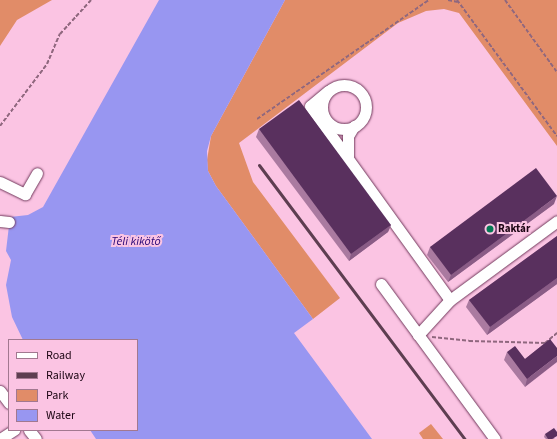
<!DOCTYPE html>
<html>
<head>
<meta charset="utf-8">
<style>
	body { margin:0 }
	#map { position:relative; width:557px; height:439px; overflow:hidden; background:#fbc4e3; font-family:"Source Sans 3",sans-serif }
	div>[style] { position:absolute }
	.green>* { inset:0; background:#e18c68 }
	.water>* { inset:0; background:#9896f1 }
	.path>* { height:2px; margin-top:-1px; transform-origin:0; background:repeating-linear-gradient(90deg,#8f677e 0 4px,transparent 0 6px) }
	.roads { filter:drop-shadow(0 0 1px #71395c) drop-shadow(0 0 1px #71395c) }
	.minor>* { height:11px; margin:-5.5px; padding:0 5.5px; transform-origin:5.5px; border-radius:5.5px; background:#fff }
	.minor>.ring { margin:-5.5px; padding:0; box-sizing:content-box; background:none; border:11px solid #fff; border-radius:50% }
	.rail>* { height:3px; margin:-1.5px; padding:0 1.5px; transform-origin:1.5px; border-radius:1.5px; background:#5e3e51 }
	.wall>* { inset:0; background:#aa7aa0 }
	.shaded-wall>* { inset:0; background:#8a5c86 }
	.building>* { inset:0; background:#59305e }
	.dots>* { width:11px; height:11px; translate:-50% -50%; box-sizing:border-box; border:2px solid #fbc4e3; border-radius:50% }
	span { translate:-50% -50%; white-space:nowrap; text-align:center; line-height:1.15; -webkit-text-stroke:4px #fbc4e3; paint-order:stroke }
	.poi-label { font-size:11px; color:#1d0614; font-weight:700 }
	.left { translate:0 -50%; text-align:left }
	.water-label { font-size:12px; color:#2a0876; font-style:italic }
	.legend { position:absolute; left:8px; top:339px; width:130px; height:92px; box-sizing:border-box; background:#fbc4e3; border:1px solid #a27890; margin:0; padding:5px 7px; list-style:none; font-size:12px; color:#1d0614 }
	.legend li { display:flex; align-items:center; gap:8px; height:20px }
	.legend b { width:20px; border:1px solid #a27890 }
</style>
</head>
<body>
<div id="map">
	<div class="green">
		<div style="clip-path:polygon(0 0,52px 0,17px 20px,0 46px)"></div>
		<div style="clip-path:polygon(285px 0,557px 0,557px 146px,459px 13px,444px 9px,426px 11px,398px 23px,239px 143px,253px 182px,340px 298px,313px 319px,216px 186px,208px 171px,207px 160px,211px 136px)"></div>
		<div style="clip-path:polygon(431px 424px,443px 439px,423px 439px,419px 433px)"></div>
	</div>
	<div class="water">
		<div style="clip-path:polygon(159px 0,285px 0,211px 136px,207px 151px,208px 171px,216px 186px,313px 319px,294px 333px,372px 439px,96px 439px,90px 430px,137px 430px,137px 340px,23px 340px,12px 317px,6px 285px,11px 260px,6px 251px,10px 217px,28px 215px,43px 207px)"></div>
	</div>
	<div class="path">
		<div style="left:448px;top:0;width:10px;rotate:11deg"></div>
		<div style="left:457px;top:0;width:169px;rotate:53.7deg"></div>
		<div style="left:505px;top:0;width:89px;rotate:54.2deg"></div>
		<div style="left:257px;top:119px;width:209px;rotate:-34.7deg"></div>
		<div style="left:0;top:126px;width:78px;rotate:-52.8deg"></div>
		<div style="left:47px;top:64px;width:33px;rotate:-67deg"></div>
		<div style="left:60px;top:34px;width:46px;rotate:-47.6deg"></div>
		<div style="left:432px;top:337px;width:37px;rotate:6deg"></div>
		<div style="left:469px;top:341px;width:76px;rotate:1.5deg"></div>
		<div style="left:545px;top:343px;width:16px;rotate:-40deg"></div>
	</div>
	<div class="roads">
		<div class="minor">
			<div class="ring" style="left:322px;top:85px;width:33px;height:33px"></div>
			<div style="left:328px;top:91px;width:23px;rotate:140deg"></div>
			<div style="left:310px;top:106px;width:239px;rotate:54.2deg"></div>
			<div style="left:348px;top:156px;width:20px;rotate:-90deg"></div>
			<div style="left:348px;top:136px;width:12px;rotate:-59deg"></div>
			<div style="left:0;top:182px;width:28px;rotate:26deg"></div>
			<div style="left:25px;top:194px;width:24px;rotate:-60deg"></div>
			<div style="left:0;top:221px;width:9px;rotate:6deg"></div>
			<div style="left:381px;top:284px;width:192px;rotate:53.7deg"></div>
			<div style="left:418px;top:335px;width:47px;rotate:-47.6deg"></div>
			<div style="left:450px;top:300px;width:133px;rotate:-36.4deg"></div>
			<div style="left:0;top:391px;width:15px;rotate:53deg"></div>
			<div style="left:29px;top:430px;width:11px;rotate:52deg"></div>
			<div style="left:0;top:439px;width:17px;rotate:-33deg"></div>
		</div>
	</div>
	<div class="rail">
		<div style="left:259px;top:165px;width:343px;rotate:53.1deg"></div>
	</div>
	<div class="wall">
		<div style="clip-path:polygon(259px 129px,391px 225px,388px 232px,349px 261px,256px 137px)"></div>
		<div style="clip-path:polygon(554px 204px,448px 282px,427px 255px,430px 247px)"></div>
		<div style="clip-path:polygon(557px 236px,557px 284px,487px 335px,466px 307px,469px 300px)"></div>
		<div style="clip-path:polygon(550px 339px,525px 387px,504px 360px,507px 352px,525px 359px)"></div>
		<div style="clip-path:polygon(545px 434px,555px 439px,546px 439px,544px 437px)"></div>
	</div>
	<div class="shaded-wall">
		<div style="clip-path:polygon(557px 196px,554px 204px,448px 282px,451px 275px)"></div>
		<div style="clip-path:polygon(391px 225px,388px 232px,349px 261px,351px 254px)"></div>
		<div style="clip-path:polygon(557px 278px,557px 284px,487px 335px,490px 327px)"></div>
		<div style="clip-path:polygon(557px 356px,557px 362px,525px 387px,527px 379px)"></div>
	</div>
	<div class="building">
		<div style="clip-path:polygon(299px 100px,391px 225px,351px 254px,259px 129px)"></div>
		<div style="clip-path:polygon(536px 168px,557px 196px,451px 275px,430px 247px)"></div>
		<div style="clip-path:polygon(557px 236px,557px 278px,490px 327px,469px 300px)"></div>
		<div style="clip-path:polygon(550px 339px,557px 348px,557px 356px,527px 379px,507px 352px,515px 346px,525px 359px)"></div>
		<div style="clip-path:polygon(554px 428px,557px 432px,557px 436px,552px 439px,548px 439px,545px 434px)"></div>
	</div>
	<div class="dots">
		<div style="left:490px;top:229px;background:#057955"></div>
	</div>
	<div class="poi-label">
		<span class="left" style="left:498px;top:229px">Raktár</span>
	</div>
	<div class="water-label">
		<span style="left:136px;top:242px">Téli kikötő</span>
	</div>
	<ul class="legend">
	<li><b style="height:5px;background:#fff"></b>Road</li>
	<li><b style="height:5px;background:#5e3e51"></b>Railway</li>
	<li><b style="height:11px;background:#e18c68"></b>Park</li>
	<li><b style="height:11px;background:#9896f1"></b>Water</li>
	</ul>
</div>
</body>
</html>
